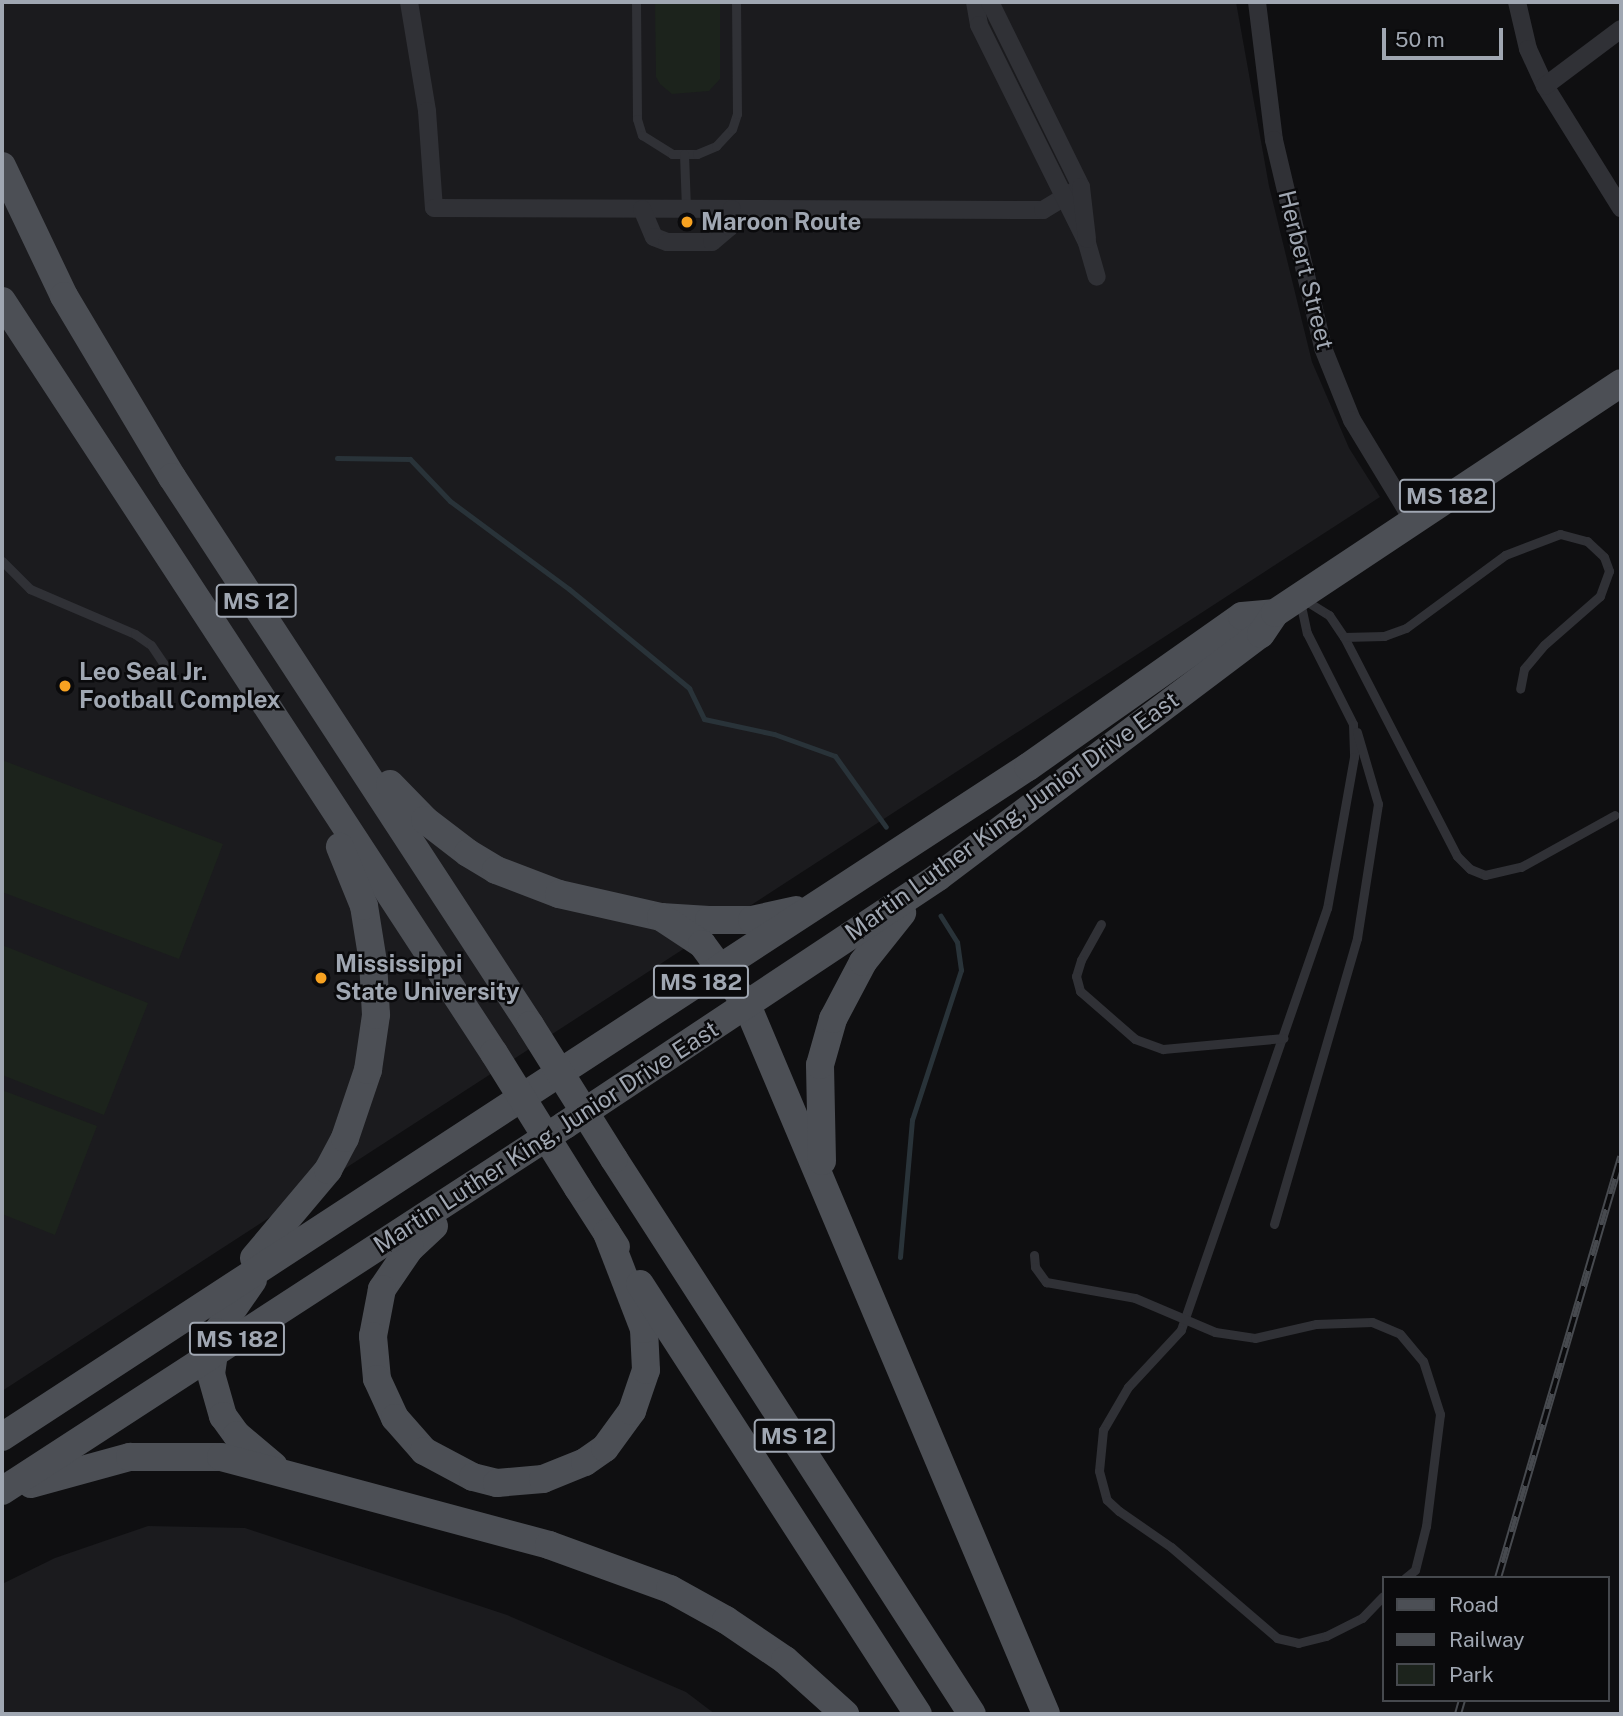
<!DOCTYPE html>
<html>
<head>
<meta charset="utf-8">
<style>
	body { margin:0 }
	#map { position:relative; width:1623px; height:1716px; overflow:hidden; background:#0f0f11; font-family:"Public Sans",sans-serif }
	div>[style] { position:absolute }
	.built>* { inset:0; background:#1b1b1e }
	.green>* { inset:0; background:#1c231c }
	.stream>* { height:5px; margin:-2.5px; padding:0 2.5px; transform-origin:2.5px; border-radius:2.5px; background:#293339 }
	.lane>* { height:9px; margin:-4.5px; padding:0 4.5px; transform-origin:4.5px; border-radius:4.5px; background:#303136 }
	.street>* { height:18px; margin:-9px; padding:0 9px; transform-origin:9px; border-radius:9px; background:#303136 }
	.primary>* { height:28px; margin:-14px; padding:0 14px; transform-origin:14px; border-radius:14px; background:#4c4f55 }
	.rail>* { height:8px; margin-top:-4px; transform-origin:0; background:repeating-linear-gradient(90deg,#0a0a0c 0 16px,#474a4f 0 32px); box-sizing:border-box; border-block:2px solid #474a4f }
	.primary-bridge>* { height:28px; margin:-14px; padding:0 14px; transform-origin:14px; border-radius:14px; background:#4c4f55 }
	.dots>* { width:19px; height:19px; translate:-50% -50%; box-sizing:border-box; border:4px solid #0a0a0c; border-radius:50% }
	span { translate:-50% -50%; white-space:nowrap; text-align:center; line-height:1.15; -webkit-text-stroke:5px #0a0a0c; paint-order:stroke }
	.shield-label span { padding:2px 5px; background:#0a0a0c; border:2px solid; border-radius:5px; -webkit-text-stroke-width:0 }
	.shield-label { font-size:23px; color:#a0a7b2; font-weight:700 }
	.poi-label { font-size:24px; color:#a0a7b2; font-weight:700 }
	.left { translate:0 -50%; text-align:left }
	.street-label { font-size:24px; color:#a0a7b2 }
	.frame { position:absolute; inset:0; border:4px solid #a0a7b2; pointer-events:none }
	.legend { position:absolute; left:1382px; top:1576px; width:228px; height:126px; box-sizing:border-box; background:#0a0a0c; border:2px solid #46494e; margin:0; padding:9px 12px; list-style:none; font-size:21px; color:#a0a7b2 }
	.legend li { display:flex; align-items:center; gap:14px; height:35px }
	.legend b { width:35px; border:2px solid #46494e }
	.scale { position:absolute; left:1382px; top:28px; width:121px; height:32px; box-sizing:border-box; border:4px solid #a0a7b2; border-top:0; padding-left:9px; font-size:21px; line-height:24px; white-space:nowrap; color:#a0a7b2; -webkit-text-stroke:5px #0a0a0c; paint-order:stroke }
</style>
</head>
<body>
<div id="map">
	<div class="built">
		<div style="clip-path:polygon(2px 2px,1236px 2px,1269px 186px,1312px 362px,1349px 448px,1380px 497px,2px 1391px)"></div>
		<div style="clip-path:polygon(148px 1526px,245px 1528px,507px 1615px,686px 1692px,715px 1714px,2px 1714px,2px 1584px,55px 1558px)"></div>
	</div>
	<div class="green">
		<div style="clip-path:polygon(655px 2px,720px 2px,720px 79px,709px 91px,672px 94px,660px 84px,656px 77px)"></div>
		<div style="clip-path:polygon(2px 760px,223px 844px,179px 959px,2px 892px)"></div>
		<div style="clip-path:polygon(2px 945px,148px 1003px,104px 1115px,2px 1075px)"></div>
		<div style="clip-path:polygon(2px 1090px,97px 1126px,55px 1235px,2px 1214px)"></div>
	</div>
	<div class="stream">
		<div style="left:337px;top:458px;width:73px;rotate:0.8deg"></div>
		<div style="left:410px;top:459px;width:58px;rotate:46.4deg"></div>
		<div style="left:450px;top:501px;width:148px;rotate:36.5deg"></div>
		<div style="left:569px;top:589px;width:156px;rotate:39.5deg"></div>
		<div style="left:689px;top:688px;width:34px;rotate:64deg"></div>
		<div style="left:704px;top:719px;width:72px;rotate:12.1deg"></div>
		<div style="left:774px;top:734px;width:65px;rotate:19.8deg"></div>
		<div style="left:835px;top:756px;width:87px;rotate:54.3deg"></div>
		<div style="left:900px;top:1257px;width:138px;rotate:-85deg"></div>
		<div style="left:912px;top:1120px;width:158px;rotate:-71.9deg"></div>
		<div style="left:961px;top:970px;width:28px;rotate:-98deg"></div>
		<div style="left:957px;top:942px;width:31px;rotate:-122deg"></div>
	</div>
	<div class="lane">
		<div style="left:636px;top:2px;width:117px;rotate:89.5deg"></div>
		<div style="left:637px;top:119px;width:17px;rotate:73deg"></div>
		<div style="left:642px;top:135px;width:36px;rotate:32deg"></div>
		<div style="left:672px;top:154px;width:25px"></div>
		<div style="left:697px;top:154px;width:21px;rotate:-23deg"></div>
		<div style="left:716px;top:146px;width:23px;rotate:-47deg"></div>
		<div style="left:732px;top:129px;width:16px;rotate:-72deg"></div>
		<div style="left:737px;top:114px;width:112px;rotate:-90.5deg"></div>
		<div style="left:684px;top:154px;width:55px;rotate:87.9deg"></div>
		<div style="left:2px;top:561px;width:40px;rotate:45deg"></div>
		<div style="left:30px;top:589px;width:114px;rotate:23.2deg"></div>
		<div style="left:135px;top:634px;width:19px;rotate:35deg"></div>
		<div style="left:151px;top:645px;width:27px;rotate:56deg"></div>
		<div style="left:1303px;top:599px;width:31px;rotate:32deg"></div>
		<div style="left:1329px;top:615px;width:27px;rotate:56deg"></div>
		<div style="left:1344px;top:637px;width:246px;rotate:62.7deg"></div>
		<div style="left:1457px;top:856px;width:18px;rotate:45deg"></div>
		<div style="left:1470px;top:869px;width:16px;rotate:22deg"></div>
		<div style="left:1485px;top:875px;width:37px;rotate:-13deg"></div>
		<div style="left:1521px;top:867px;width:107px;rotate:-29deg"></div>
		<div style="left:1300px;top:601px;width:33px;rotate:78deg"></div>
		<div style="left:1307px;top:633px;width:102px;rotate:63.2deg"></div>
		<div style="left:1353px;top:724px;width:33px;rotate:88deg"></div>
		<div style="left:1354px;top:757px;width:153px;rotate:100.1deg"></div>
		<div style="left:1327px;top:908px;width:447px;rotate:109.1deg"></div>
		<div style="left:1181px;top:1330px;width:78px;rotate:132.9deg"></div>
		<div style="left:1128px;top:1387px;width:50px;rotate:120.2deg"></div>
		<div style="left:1103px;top:1430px;width:41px;rotate:95.6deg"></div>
		<div style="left:1099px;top:1471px;width:30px;rotate:75deg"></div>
		<div style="left:1107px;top:1500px;width:16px;rotate:43deg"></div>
		<div style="left:1119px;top:1511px;width:63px;rotate:34.7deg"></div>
		<div style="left:1171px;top:1547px;width:140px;rotate:40.6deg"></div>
		<div style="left:1277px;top:1638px;width:22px;rotate:13deg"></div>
		<div style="left:1298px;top:1643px;width:29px;rotate:-14deg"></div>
		<div style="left:1326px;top:1636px;width:40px;rotate:-26.6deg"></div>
		<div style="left:1362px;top:1618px;width:30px;rotate:-46deg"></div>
		<div style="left:1344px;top:637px;width:40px;rotate:-1.4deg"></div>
		<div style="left:1384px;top:636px;width:23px;rotate:-20deg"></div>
		<div style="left:1406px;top:628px;width:123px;rotate:-36.4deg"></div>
		<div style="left:1505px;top:555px;width:59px;rotate:-20.9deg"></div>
		<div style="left:1560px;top:534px;width:28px;rotate:15deg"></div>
		<div style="left:1587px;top:541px;width:23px;rotate:43deg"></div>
		<div style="left:1604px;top:557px;width:15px;rotate:70deg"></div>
		<div style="left:1609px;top:571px;width:27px;rotate:110deg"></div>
		<div style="left:1600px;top:596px;width:74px;rotate:138.8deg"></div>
		<div style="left:1544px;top:645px;width:31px;rotate:130deg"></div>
		<div style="left:1524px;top:669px;width:20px;rotate:101deg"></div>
		<div style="left:1101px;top:924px;width:41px;rotate:119.1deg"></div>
		<div style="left:1081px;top:960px;width:17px;rotate:107deg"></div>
		<div style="left:1076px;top:976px;width:16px;rotate:75deg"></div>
		<div style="left:1080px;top:991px;width:73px;rotate:41.1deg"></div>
		<div style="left:1135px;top:1039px;width:30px;rotate:20deg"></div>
		<div style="left:1163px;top:1049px;width:121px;rotate:-5.2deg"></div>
		<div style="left:1274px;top:1224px;width:298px;rotate:-73.8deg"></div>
		<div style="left:1357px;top:938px;width:136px;rotate:-81.1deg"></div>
		<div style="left:1378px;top:804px;width:75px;rotate:-106.3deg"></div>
		<div style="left:1034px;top:1255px;width:12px;rotate:85deg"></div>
		<div style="left:1035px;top:1267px;width:19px;rotate:54deg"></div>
		<div style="left:1046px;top:1282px;width:90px;rotate:10.2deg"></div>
		<div style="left:1135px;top:1298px;width:87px;rotate:23deg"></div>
		<div style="left:1215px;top:1332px;width:40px;rotate:8.5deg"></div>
		<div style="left:1255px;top:1338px;width:63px;rotate:-12.9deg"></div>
		<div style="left:1316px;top:1324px;width:56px;rotate:-2deg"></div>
		<div style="left:1372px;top:1322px;width:30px;rotate:23deg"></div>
		<div style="left:1400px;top:1334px;width:35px;rotate:50deg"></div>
		<div style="left:1423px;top:1361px;width:56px;rotate:72.2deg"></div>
		<div style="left:1440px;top:1414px;width:113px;rotate:97.1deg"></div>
		<div style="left:1426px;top:1526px;width:45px;rotate:104deg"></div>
		<div style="left:1415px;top:1570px;width:13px;rotate:141deg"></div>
	</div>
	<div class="street">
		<div style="left:409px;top:2px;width:110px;rotate:80.6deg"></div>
		<div style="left:427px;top:111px;width:97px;rotate:85.9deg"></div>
		<div style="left:434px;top:208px;width:609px;rotate:0.19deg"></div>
		<div style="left:1043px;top:210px;width:44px;rotate:-31.2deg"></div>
		<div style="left:975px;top:2px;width:23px;rotate:80deg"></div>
		<div style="left:979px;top:25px;width:243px;rotate:63.6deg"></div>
		<div style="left:1087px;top:243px;width:35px;rotate:74deg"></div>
		<div style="left:990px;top:2px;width:206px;rotate:63.8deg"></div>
		<div style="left:1081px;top:187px;width:52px;rotate:83.4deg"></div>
		<div style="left:1257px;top:2px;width:139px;rotate:83deg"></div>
		<div style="left:1274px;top:140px;width:214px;rotate:76.7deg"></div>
		<div style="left:1323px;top:348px;width:78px;rotate:68.1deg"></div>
		<div style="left:1352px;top:420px;width:116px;rotate:58.8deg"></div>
		<div style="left:1517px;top:2px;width:48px;rotate:76.8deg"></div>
		<div style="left:1528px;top:49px;width:41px;rotate:65.3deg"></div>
		<div style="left:1545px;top:86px;width:144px;rotate:58.1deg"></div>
		<div style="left:1545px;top:86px;width:95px;rotate:-36.9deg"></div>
		<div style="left:642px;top:209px;width:30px;rotate:67deg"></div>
		<div style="left:654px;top:237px;width:14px;rotate:21deg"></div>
		<div style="left:667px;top:242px;width:45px"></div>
		<div style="left:712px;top:242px;width:23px;rotate:-40deg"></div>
		<div style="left:730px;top:227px;width:18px;rotate:-84deg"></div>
	</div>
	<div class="primary">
		<div style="left:2px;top:166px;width:144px;rotate:64.5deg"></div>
		<div style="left:64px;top:296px;width:211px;rotate:59.2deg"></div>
		<div style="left:172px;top:477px;width:655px;rotate:56.84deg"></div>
		<div style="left:2px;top:301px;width:899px;rotate:56.81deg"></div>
		<div style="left:390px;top:784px;width:50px;rotate:45.8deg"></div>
		<div style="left:425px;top:820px;width:54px;rotate:37.5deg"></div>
		<div style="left:468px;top:853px;width:33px;rotate:31deg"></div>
		<div style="left:496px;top:870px;width:67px;rotate:20.9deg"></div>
		<div style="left:559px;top:894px;width:105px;rotate:12.7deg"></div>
		<div style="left:661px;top:917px;width:48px;rotate:3.6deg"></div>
		<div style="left:709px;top:920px;width:43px"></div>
		<div style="left:752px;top:920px;width:45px;rotate:-12.8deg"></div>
		<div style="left:661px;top:917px;width:49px;rotate:33.4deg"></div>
		<div style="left:702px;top:944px;width:76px;rotate:53.6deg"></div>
		<div style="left:747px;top:1005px;width:769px;rotate:67.13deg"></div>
		<div style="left:614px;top:1159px;width:660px;rotate:57.18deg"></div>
		<div style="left:822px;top:1161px;width:96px;rotate:-91.2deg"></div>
		<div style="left:820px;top:1065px;width:48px;rotate:-74.2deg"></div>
		<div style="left:833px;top:1019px;width:64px;rotate:-62.2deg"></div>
		<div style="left:863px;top:962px;width:63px;rotate:-51.5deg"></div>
		<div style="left:578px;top:1188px;width:70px;rotate:57.2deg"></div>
		<div style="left:434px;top:1226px;width:33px;rotate:137deg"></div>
		<div style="left:410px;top:1248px;width:50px;rotate:124.3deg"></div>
		<div style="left:382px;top:1289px;width:48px;rotate:100.8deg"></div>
		<div style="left:373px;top:1336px;width:43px;rotate:84.7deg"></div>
		<div style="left:377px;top:1379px;width:43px;rotate:65.2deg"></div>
		<div style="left:395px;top:1418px;width:44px;rotate:48.7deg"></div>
		<div style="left:424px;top:1451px;width:55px;rotate:28deg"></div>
		<div style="left:473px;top:1477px;width:25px;rotate:14deg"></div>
		<div style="left:497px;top:1483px;width:46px;rotate:-5deg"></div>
		<div style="left:543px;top:1479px;width:45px;rotate:-22deg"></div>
		<div style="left:585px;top:1462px;width:24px;rotate:-35deg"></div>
		<div style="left:605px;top:1448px;width:46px;rotate:-53.9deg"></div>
		<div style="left:632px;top:1411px;width:43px;rotate:-71.1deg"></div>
		<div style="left:646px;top:1370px;width:41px;rotate:-92.8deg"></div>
		<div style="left:644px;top:1329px;width:103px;rotate:-111.1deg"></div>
		<div style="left:254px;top:1258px;width:115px;rotate:-49.9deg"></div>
		<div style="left:328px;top:1170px;width:36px;rotate:-62deg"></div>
		<div style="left:345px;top:1138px;width:72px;rotate:-71.3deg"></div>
		<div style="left:368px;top:1070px;width:56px;rotate:-81.7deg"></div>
		<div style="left:376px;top:1015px;width:53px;rotate:-93.2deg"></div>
		<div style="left:373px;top:962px;width:57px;rotate:-99.1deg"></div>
		<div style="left:364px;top:906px;width:64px;rotate:-112.1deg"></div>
		<div style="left:253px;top:1280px;width:63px;rotate:124.7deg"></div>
		<div style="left:217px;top:1332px;width:42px;rotate:98.1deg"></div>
		<div style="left:211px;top:1374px;width:44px;rotate:74.1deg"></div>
		<div style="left:223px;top:1416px;width:24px;rotate:54deg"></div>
		<div style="left:237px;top:1435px;width:48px;rotate:40deg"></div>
		<div style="left:640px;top:1284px;width:512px;rotate:57.12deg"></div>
		<div style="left:2px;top:1437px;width:1225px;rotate:-33.15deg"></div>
		<div style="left:1028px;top:767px;width:262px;rotate:-35.2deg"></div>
		<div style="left:1242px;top:616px;width:33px;rotate:-5deg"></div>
		<div style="left:31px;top:1484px;width:103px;rotate:-15.3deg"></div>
		<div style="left:130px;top:1457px;width:91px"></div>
		<div style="left:221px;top:1457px;width:340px;rotate:15deg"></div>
		<div style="left:549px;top:1545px;width:129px;rotate:20deg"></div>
		<div style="left:670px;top:1589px;width:64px;rotate:29deg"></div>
		<div style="left:726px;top:1620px;width:71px;rotate:34.1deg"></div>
		<div style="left:785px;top:1660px;width:81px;rotate:42deg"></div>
		<div style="left:2px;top:1491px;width:672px;rotate:-33.03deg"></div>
		<div style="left:565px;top:1125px;width:448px;rotate:-33.6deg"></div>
		<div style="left:938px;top:877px;width:404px;rotate:-37deg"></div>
		<div style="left:1261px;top:634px;width:25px;rotate:-56deg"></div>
		<div style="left:1275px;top:613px;width:415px;rotate:-33.6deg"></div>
	</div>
	<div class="rail">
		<div style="left:1498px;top:1578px;width:439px;rotate:-73.7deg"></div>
		<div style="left:1458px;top:1714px;width:15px;rotate:-74deg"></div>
	</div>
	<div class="primary-bridge">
		<div style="left:530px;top:1025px;width:158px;rotate:57.9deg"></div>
		<div style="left:494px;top:1053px;width:159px;rotate:58.1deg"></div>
	</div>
	<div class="dots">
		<div style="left:687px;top:222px;background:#f7a221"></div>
		<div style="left:65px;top:686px;background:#f7a221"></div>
		<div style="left:321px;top:978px;background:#f7a221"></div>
	</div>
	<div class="shield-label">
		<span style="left:1447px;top:496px">MS 182</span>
		<span style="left:256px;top:601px">MS 12</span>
		<span style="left:701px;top:982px">MS 182</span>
		<span style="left:237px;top:1339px">MS 182</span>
		<span style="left:794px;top:1436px">MS 12</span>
	</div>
	<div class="poi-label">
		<span class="left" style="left:701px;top:222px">Maroon Route</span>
		<span class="left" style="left:79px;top:686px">Leo Seal Jr.<br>Football Complex</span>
		<span class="left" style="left:335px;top:978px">Mississippi<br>State University</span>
	</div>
	<div class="street-label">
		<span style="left:1306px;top:270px;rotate:76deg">Herbert Street</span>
		<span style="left:1012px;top:816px;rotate:-36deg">Martin Luther King, Junior Drive East</span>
		<span style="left:546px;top:1137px;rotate:-33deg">Martin Luther King, Junior Drive East</span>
	</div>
	<div class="frame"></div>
	<ul class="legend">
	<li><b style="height:9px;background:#4c4f55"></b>Road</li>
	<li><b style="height:9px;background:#474a4f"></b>Railway</li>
	<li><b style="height:19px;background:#1c231c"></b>Park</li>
	</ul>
	<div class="scale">50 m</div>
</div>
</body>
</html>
